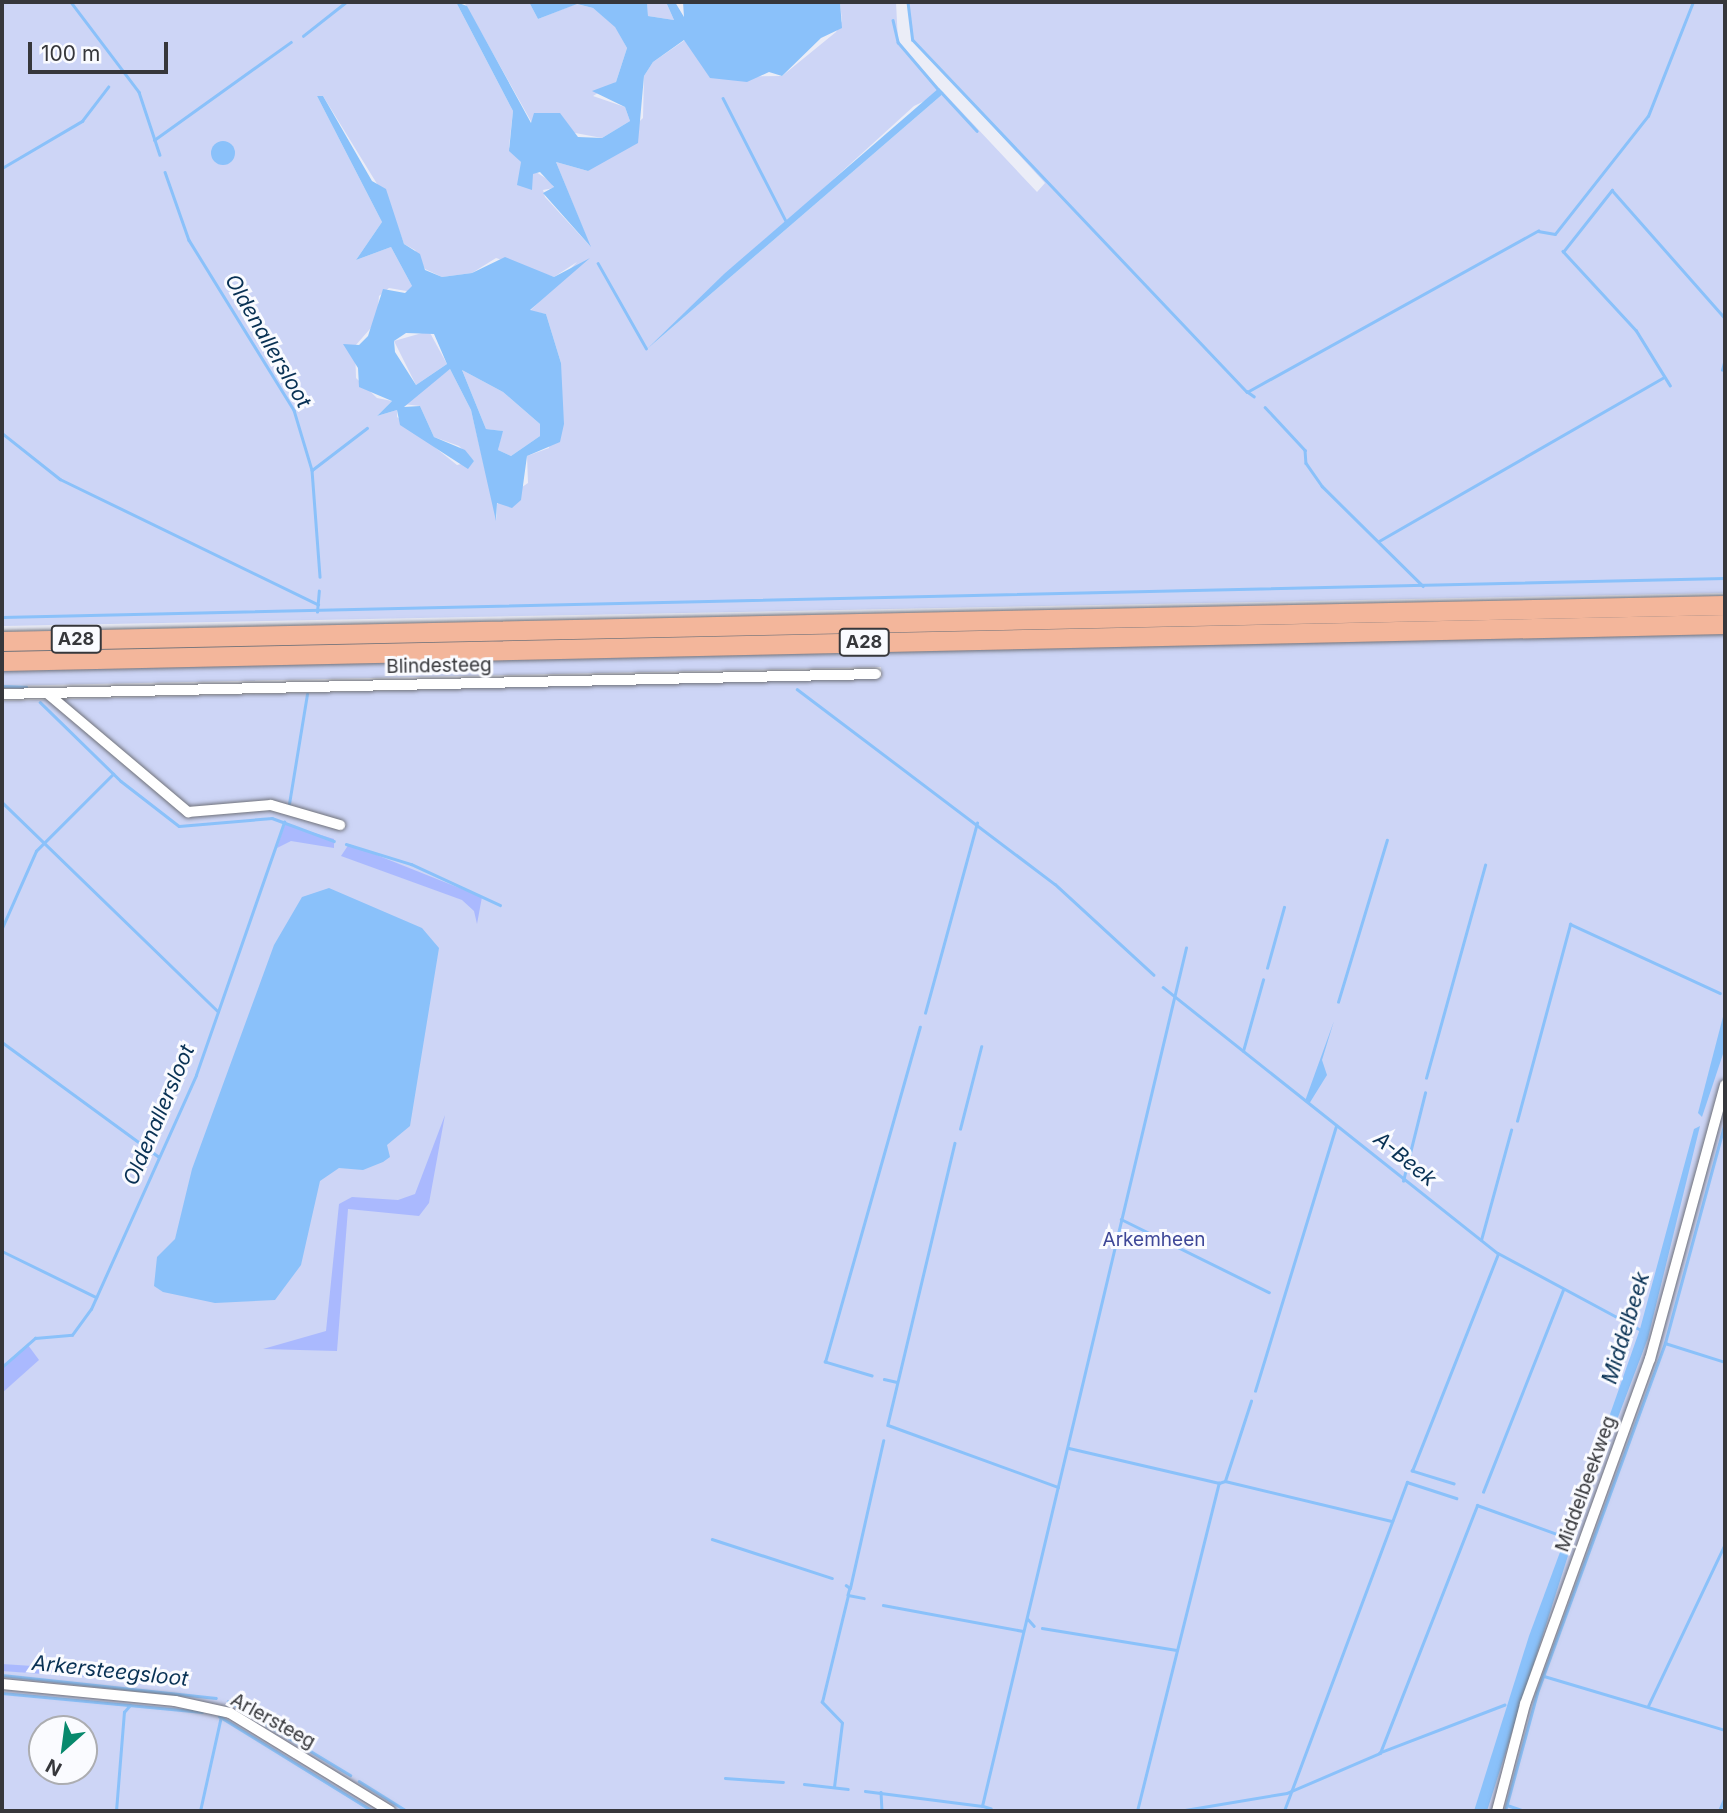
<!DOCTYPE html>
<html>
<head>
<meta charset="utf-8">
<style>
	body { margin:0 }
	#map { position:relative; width:1727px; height:1813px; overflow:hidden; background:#ebedf7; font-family:Inter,sans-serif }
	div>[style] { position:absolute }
	.green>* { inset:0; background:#cdd5f6 }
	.forest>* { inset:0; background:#aab9fe }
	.water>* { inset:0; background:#8ac1fa }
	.round { border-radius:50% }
	.stream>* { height:2.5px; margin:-1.25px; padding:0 1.25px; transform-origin:1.25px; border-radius:1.25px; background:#8ac1fa }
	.roads { filter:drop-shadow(0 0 2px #70727a) drop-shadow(0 0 2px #70727a) }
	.street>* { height:10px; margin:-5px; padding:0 5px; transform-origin:5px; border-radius:5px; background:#fff }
	.highway>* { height:19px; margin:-9.5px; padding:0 9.5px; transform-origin:9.5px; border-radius:9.5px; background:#f3b69b }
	span { translate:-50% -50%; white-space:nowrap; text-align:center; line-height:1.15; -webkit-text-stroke:6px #fafbff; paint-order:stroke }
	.shield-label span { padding:2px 5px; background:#fafbff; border:2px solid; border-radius:5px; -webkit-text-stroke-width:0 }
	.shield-label { font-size:18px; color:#36373b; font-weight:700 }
	.street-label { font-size:19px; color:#36373b }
	.park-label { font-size:19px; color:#3e4797 }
	.water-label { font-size:21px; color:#083154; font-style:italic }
	.frame { position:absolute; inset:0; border:4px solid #36373b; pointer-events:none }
	.north { position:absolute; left:28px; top:1715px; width:70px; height:70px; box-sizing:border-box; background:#fafbff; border:2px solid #acadb1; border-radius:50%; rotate:208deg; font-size:19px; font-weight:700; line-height:28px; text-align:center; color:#36373b }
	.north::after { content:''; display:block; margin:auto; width:24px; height:32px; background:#08896d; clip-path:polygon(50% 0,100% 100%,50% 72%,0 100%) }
	.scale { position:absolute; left:28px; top:42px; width:140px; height:32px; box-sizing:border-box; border:4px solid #36373b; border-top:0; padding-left:9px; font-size:21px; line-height:24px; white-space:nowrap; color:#36373b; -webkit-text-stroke:5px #fafbff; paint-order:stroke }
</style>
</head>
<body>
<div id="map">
	<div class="green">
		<div style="clip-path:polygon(evenodd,2px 2px,456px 2px,513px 111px,509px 147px,521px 162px,520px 180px,536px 172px,550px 181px,554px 188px,543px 190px,545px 197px,590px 246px,556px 162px,588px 171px,643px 118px,644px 76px,653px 62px,685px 40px,710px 77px,782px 76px,836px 32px,842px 21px,840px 2px,896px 2px,898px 42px,939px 88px,933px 97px,914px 106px,647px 349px,944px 93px,1037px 192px,1045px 183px,913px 40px,908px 2px,1725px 2px,1725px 593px,2px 626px,2px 2px,317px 96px,323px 96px,390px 205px,404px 244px,415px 250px,425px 269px,442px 277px,472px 273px,496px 258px,554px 277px,577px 262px,530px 311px,546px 314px,561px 363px,549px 448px,527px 456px,528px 483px,497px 504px,497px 520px,471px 410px,450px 369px,403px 404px,420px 406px,434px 437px,459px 446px,474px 461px,457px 465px,397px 417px,397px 410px,377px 416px,392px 401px,377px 398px,356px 378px,355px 346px,377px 321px,379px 296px,389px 288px,412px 292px,412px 286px,391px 247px,356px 260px,382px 222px,317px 96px)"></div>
		<div style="clip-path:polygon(464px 2px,529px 2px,538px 19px,576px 4px,593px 8px,615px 26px,627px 48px,616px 82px,593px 96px,625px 107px,630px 121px,602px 138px,570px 132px,559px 113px,534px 116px,532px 123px)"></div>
		<div style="clip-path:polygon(647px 2px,666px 2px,674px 20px,648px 16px)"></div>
		<div style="clip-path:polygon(429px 331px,447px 364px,416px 385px,394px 341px)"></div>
		<div style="clip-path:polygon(462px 370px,503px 392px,540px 424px,540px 436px,511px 456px,498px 450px,502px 431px,486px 429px)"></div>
		<div style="clip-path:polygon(evenodd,1725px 633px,1725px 1811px,2px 1811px,2px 701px,882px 677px,881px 667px,2px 686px,2px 670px,1725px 633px,42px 1729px,84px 1729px,84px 1771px,42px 1771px,42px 1729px)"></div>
	</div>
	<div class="forest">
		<div style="clip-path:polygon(285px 824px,334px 839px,334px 848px,291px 841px,277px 848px)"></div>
		<div style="clip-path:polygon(349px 844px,482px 897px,477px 924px,474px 911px,462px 900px,341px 856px)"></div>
		<div style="clip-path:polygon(445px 1115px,429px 1203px,419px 1216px,348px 1209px,337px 1351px,263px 1349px,326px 1331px,339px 1204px,352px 1197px,398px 1200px,415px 1194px)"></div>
		<div style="clip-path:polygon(28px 1345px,39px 1360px,2px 1393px,2px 1366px)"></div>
		<div style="clip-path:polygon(2px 1664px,79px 1669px,84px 1677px,2px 1671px)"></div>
	</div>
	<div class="water">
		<div style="clip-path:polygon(456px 2px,467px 6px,531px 123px,534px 113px,560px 113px,578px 137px,602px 138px,630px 121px,625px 107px,592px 91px,616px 82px,627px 48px,615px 27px,593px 8px,577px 4px,538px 19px,529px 2px,647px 2px,648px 16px,674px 20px,666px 2px,675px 2px,684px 17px,683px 2px,840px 2px,842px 28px,821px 38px,782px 76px,769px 72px,747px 82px,710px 78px,684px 40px,653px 62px,644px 76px,638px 143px,588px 171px,556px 162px,591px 247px,543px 193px,554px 187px,540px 172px,533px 174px,532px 190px,517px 185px,521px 162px,509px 151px,513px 111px)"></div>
		<div style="clip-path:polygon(939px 88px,944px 93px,647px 349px,724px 274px)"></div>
		<div style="clip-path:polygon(evenodd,317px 96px,323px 96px,372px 181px,386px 189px,404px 244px,420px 254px,425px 270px,442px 277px,472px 273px,505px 257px,554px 277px,590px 258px,530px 310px,546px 314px,561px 363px,564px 424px,560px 442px,527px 456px,521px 500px,512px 508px,497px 503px,496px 521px,471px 410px,450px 369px,404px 407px,420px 406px,434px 437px,465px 450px,474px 461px,468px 469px,400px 425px,397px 410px,377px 416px,392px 401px,359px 387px,358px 368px,343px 344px,359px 345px,368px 336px,383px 289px,405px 293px,412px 286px,391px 247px,356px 260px,382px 222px,317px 96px,406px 333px,434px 334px,447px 364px,416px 385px,395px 352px,394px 341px,406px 333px,317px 96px,462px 370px,503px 392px,540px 424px,540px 436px,511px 456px,498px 450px,503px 431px,486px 429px,462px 370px)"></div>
		<div class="round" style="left:211px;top:141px;width:24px;height:24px"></div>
		<div style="clip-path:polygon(329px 888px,422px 928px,439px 948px,410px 1126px,387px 1145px,390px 1157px,383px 1162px,363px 1170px,339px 1168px,320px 1181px,301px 1265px,275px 1300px,215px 1303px,163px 1292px,154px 1286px,157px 1257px,175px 1239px,192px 1169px,274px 945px,302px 897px)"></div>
		<div style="clip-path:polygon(1725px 1009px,1725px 1048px,1702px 1117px,1698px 1113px)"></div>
		<div style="clip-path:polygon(1334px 1021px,1322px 1060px,1327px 1075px,1309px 1104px,1305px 1101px)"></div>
		<div style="clip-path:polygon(1700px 1126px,1648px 1338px,1573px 1536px,1569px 1531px,1640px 1329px,1694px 1129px)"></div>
		<div style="clip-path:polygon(1572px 1543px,1487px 1811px,1474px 1811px,1529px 1636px,1563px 1544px)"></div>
	</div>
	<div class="stream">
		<div style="left:71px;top:2px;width:113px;rotate:52.9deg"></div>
		<div style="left:139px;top:92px;width:66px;rotate:71.6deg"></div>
		<div style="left:908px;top:2px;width:38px;rotate:83deg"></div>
		<div style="left:913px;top:40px;width:485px;rotate:46.5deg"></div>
		<div style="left:893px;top:20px;width:23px;rotate:77deg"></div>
		<div style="left:898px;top:42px;width:62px;rotate:49.6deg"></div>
		<div style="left:303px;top:36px;width:55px;rotate:-38.3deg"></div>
		<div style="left:943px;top:94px;width:50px;rotate:47.4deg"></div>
		<div style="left:723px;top:98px;width:138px;rotate:62.9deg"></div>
		<div style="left:154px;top:140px;width:168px;rotate:-35.6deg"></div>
		<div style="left:2px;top:168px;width:93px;rotate:-30.4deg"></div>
		<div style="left:82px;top:121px;width:43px;rotate:-52.6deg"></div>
		<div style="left:165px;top:172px;width:72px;rotate:70.6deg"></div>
		<div style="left:189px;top:240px;width:200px;rotate:58.3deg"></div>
		<div style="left:294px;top:410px;width:63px;rotate:73.3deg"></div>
		<div style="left:312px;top:470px;width:107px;rotate:85.7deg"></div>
		<div style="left:598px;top:263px;width:98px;rotate:60.5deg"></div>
		<div style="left:1722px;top:370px;width:11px;rotate:-75deg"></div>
		<div style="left:1670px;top:386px;width:65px;rotate:-121.7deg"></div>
		<div style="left:1636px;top:331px;width:108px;rotate:-132.7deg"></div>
		<div style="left:1563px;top:252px;width:79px;rotate:-51.7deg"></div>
		<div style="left:1612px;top:190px;width:171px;rotate:48.6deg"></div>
		<div style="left:1254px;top:397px;width:9px;rotate:-144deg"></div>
		<div style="left:1247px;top:392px;width:333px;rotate:-29deg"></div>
		<div style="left:1538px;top:231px;width:17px;rotate:10deg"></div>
		<div style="left:1555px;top:234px;width:150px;rotate:-51.8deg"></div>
		<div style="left:1648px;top:116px;width:123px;rotate:-68.5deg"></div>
		<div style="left:1265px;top:407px;width:59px;rotate:47.1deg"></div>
		<div style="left:1305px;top:450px;width:13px;rotate:86deg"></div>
		<div style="left:1306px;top:463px;width:28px;rotate:55deg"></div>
		<div style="left:1322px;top:486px;width:142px;rotate:44.7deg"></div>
		<div style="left:2px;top:433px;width:74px;rotate:38.4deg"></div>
		<div style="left:60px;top:479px;width:287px;rotate:25.9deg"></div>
		<div style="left:312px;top:470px;width:69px;rotate:-37.4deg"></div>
		<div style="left:1379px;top:541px;width:327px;rotate:-29.9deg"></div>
		<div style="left:317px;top:612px;width:21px;rotate:-85deg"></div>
		<div style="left:2px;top:617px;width:1723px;rotate:-1.3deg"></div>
		<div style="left:2px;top:686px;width:24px;rotate:2deg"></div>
		<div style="left:797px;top:689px;width:323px;rotate:37.1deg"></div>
		<div style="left:1055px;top:884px;width:134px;rotate:42.6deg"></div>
		<div style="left:40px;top:702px;width:113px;rotate:44.3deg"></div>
		<div style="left:121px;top:781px;width:73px;rotate:37.8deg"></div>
		<div style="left:179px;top:826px;width:93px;rotate:-4.9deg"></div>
		<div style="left:272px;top:818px;width:66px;rotate:20.4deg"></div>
		<div style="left:2px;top:802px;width:301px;rotate:44.1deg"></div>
		<div style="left:289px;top:804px;width:111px;rotate:-80.7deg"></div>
		<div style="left:346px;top:844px;width:68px;rotate:17.1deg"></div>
		<div style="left:411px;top:864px;width:98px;rotate:24.7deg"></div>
		<div style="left:2px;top:928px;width:84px;rotate:-66.2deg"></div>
		<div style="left:36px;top:851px;width:109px;rotate:-45deg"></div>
		<div style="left:1267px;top:968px;width:63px;rotate:-74.4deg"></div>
		<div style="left:1163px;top:987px;width:428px;rotate:38.5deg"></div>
		<div style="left:1498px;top:1253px;width:162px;rotate:28.3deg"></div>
		<div style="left:1338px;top:1002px;width:169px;rotate:-73.2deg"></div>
		<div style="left:925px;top:1013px;width:197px;rotate:-74.7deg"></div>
		<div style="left:2px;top:1042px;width:193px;rotate:36.2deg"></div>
		<div style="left:1243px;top:1051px;width:74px;rotate:-74.3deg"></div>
		<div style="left:1426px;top:1078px;width:221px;rotate:-74.5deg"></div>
		<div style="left:1517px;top:1121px;width:204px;rotate:-74.9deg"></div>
		<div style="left:1570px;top:924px;width:165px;rotate:24.7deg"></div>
		<div style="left:960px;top:1129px;width:85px;rotate:-75.6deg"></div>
		<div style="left:955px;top:1143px;width:290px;rotate:103.4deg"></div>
		<div style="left:888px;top:1425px;width:181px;rotate:20deg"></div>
		<div style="left:1403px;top:1181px;width:91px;rotate:-76deg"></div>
		<div style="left:1121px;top:1219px;width:165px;rotate:26.3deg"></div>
		<div style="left:1481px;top:1240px;width:114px;rotate:-74.7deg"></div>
		<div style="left:2px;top:1251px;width:105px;rotate:26.1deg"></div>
		<div style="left:1665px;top:1343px;width:63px;rotate:17.6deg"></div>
		<div style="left:2px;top:1367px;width:44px;rotate:-41.3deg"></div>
		<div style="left:35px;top:1338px;width:37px;rotate:-5deg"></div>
		<div style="left:72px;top:1335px;width:32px;rotate:-54deg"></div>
		<div style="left:91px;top:1309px;width:256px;rotate:-65.8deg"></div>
		<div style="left:196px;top:1075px;width:268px;rotate:-70.8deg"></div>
		<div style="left:872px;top:1376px;width:49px;rotate:-163.4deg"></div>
		<div style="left:825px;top:1362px;width:348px;rotate:-74.2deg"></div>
		<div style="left:884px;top:1379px;width:13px;rotate:13deg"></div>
		<div style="left:1255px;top:1391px;width:277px;rotate:-73deg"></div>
		<div style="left:1069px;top:1448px;width:154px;rotate:13.1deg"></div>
		<div style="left:1225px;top:1481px;width:172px;rotate:13.5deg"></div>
		<div style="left:1454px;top:1484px;width:44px;rotate:-162.8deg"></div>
		<div style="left:1412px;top:1471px;width:233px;rotate:-68.4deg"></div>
		<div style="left:1483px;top:1492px;width:217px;rotate:-68.4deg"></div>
		<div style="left:712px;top:1539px;width:126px;rotate:18deg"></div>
		<div style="left:846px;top:1585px;width:5px;rotate:37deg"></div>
		<div style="left:850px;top:1588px;width:151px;rotate:-77.3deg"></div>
		<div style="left:850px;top:1588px;width:7px;rotate:106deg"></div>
		<div style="left:848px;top:1595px;width:16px;rotate:11deg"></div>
		<div style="left:883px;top:1605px;width:142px;rotate:10.5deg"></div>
		<div style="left:1028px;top:1619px;width:9px;rotate:49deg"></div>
		<div style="left:1042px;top:1628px;width:136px;rotate:9.3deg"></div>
		<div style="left:2px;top:1675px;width:215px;rotate:6.1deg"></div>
		<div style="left:1544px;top:1676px;width:189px;rotate:16.6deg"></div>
		<div style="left:2px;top:1693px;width:201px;rotate:5.4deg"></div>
		<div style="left:228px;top:1701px;width:143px;rotate:31.2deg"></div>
		<div style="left:1505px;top:1705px;width:134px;rotate:159deg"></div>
		<div style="left:1380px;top:1753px;width:266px;rotate:-68.6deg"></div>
		<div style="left:1477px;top:1505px;width:85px;rotate:19.9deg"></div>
		<div style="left:1648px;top:1706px;width:179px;rotate:-64.6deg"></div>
		<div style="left:219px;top:1716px;width:181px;rotate:31.7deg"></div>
		<div style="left:725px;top:1778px;width:58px;rotate:3.9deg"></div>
		<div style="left:359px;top:1781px;width:57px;rotate:32deg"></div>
		<div style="left:804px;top:1784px;width:44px;rotate:6.5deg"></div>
		<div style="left:834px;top:1787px;width:64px;rotate:-82.9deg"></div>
		<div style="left:842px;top:1723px;width:29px;rotate:-134deg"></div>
		<div style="left:822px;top:1702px;width:110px;rotate:-76.3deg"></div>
		<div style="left:865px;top:1791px;width:118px;rotate:7.3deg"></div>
		<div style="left:881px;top:1792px;width:19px;rotate:87deg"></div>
		<div style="left:1507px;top:1805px;width:18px;rotate:19deg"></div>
		<div style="left:991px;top:1809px;width:9px;rotate:-162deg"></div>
		<div style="left:982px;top:1806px;width:882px;rotate:-76.63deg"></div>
		<div style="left:116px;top:1811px;width:99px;rotate:-85.4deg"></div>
		<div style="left:124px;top:1712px;width:9px;rotate:-49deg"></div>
		<div style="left:200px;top:1811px;width:97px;rotate:-77.5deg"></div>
		<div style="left:1137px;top:1811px;width:338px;rotate:-76deg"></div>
		<div style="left:1219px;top:1483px;width:6px;rotate:-18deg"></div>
		<div style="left:1225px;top:1481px;width:84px;rotate:-72deg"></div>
		<div style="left:1179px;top:1811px;width:109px;rotate:-9.5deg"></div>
		<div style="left:1287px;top:1793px;width:101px;rotate:-23.3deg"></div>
		<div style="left:1284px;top:1811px;width:351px;rotate:-69.5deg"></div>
		<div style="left:1407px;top:1482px;width:52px;rotate:18.1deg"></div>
		<div style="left:1505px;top:1811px;width:122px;rotate:-74.8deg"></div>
		<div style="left:1537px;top:1693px;width:373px;rotate:-69.9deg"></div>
		<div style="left:1665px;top:1343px;width:229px;rotate:-74.8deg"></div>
		<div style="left:1719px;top:1811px;width:15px;rotate:-67deg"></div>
	</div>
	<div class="roads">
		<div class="street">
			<div style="left:47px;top:693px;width:185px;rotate:40.2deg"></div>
			<div style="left:188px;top:812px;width:83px;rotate:-4.8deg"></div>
			<div style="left:271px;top:805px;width:72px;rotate:16.2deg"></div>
			<div style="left:2px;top:694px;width:874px;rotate:-1.31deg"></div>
			<div style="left:2px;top:1684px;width:174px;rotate:5.6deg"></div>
			<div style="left:175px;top:1701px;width:56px;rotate:12.3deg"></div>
			<div style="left:230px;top:1713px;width:188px;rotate:31.5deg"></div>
			<div style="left:1497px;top:1811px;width:111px;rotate:-75.3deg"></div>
			<div style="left:1525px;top:1704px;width:367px;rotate:-70.1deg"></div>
			<div style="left:1650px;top:1359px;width:284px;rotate:-74.7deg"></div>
		</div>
		<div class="highway">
			<div style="left:2px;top:641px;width:1723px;rotate:-1.2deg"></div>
			<div style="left:2px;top:661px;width:1723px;rotate:-1.23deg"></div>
		</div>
	</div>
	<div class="shield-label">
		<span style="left:76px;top:639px">A28</span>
		<span style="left:864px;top:642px">A28</span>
	</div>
	<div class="street-label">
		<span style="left:439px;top:666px;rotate:-1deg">Blindesteeg</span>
		<span style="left:1586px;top:1484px;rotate:-70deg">Middelbeekweg</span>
		<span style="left:273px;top:1721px;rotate:29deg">Arlersteeg</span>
	</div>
	<div class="park-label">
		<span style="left:1154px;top:1240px">Arkemheen</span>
	</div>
	<div class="water-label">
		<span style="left:268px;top:341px;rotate:60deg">Oldenallersloot</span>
		<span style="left:159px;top:1115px;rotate:-67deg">Oldenallersloot</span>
		<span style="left:1405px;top:1159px;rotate:39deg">A-Beek</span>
		<span style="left:1626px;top:1328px;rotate:-73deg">Middelbeek</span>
		<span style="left:110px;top:1671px;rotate:6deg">Arkersteegsloot</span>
	</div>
	<div class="frame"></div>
	<div class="north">N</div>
	<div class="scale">100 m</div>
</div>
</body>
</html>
